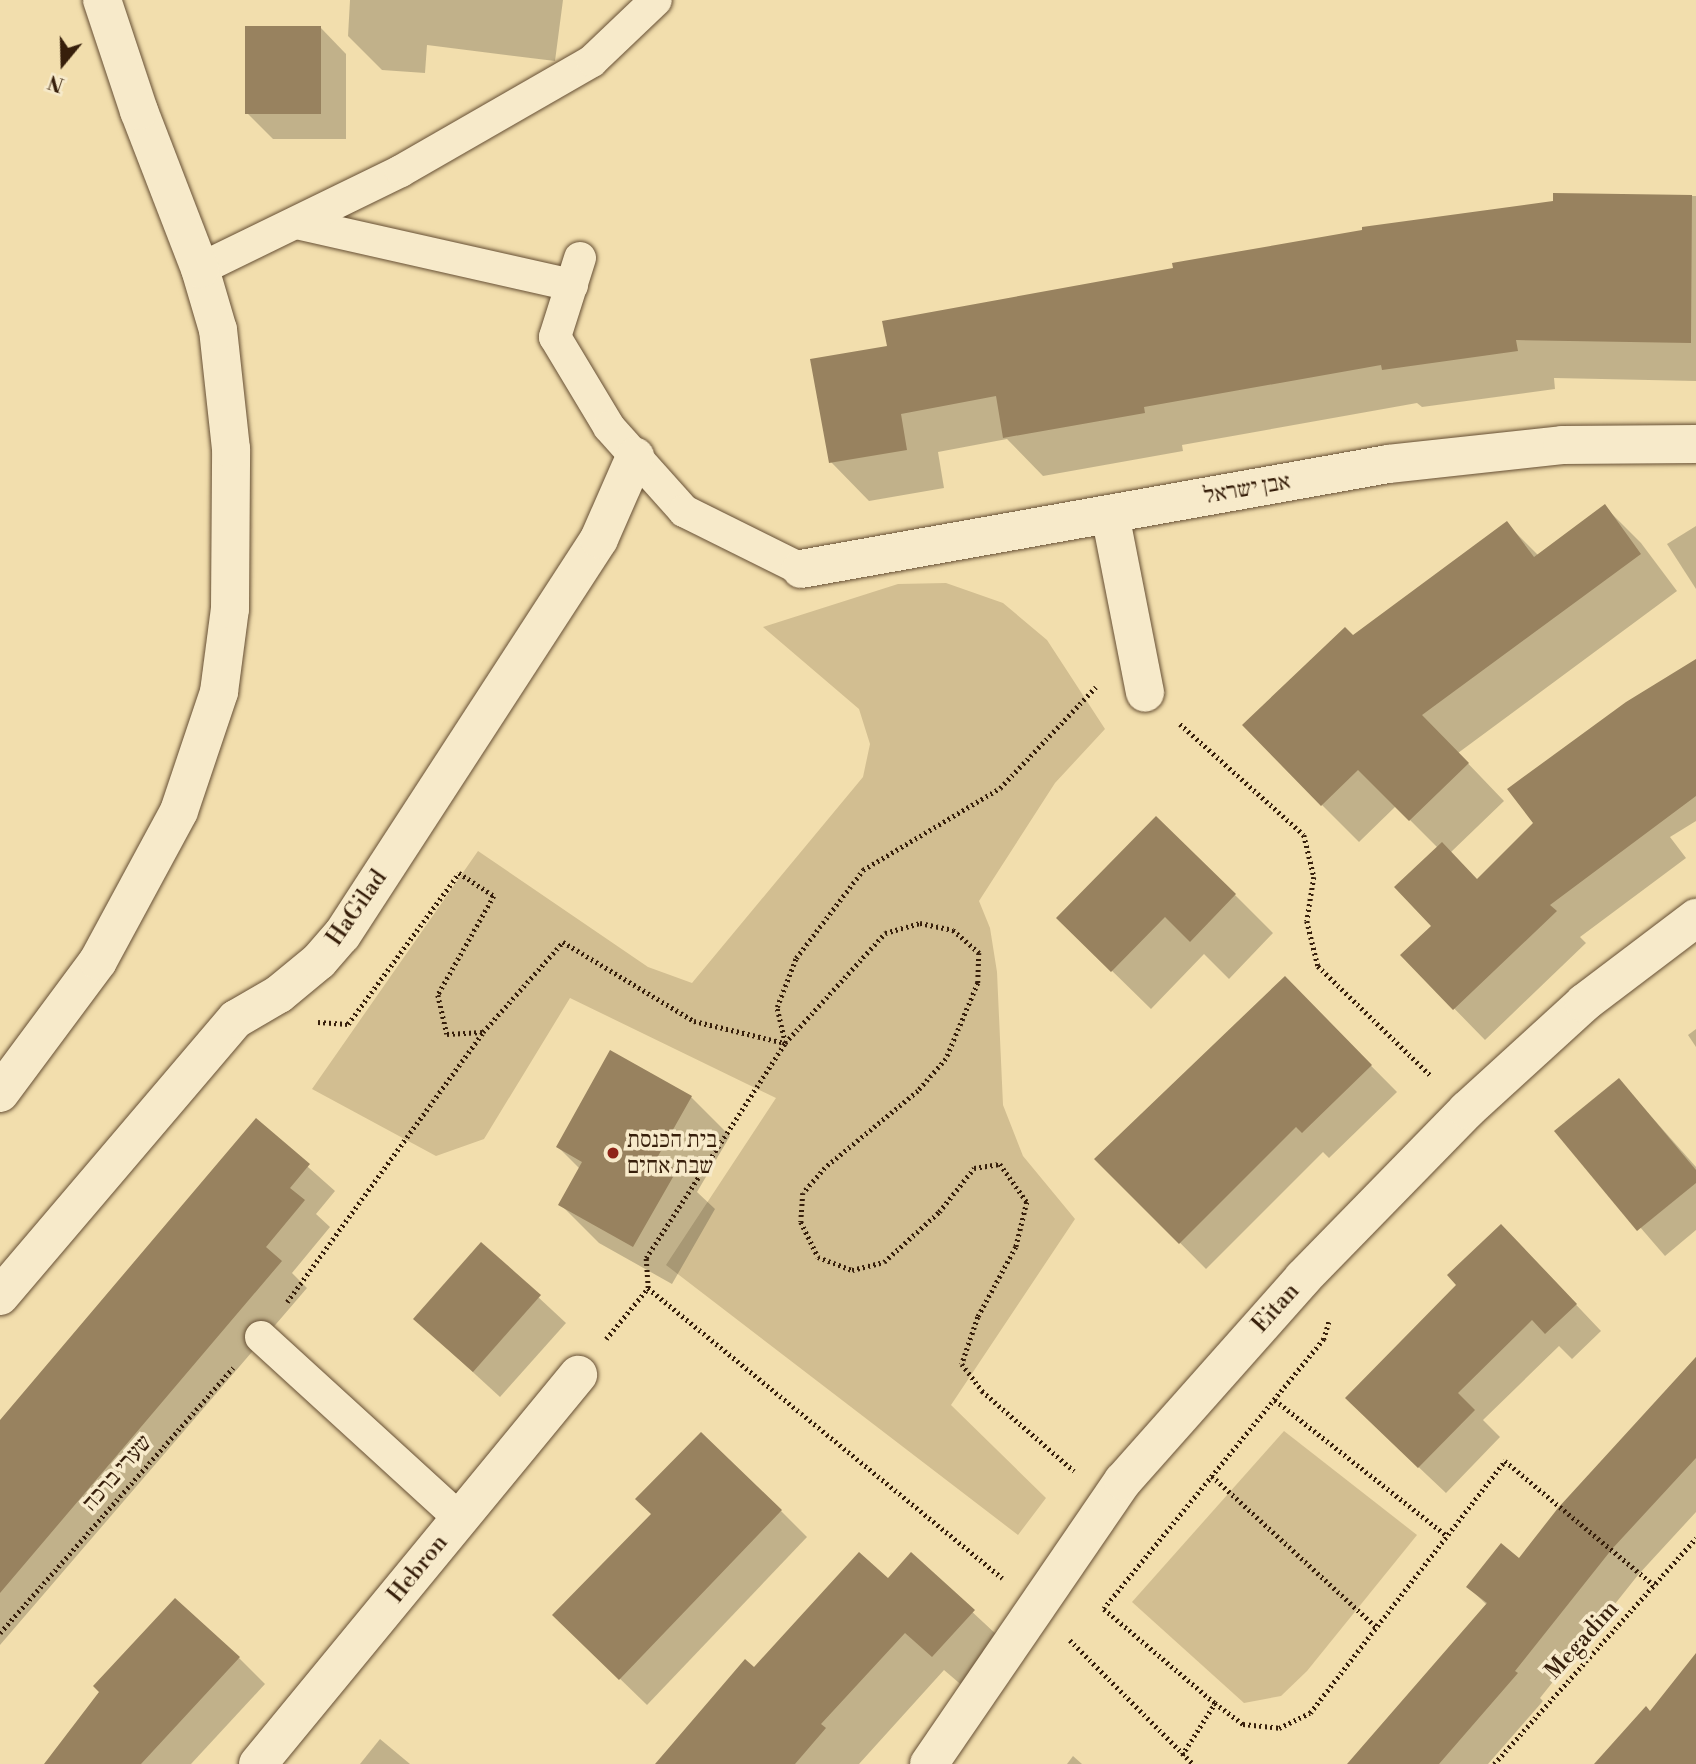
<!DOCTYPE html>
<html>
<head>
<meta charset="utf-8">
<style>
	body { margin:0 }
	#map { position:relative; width:1696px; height:1764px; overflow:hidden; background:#f2dead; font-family:"Libre Bodoni","Frank Ruhl Libre",serif }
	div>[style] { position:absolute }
	.green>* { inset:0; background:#d2be91 }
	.shadow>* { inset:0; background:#0003 }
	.building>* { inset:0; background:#98825f }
	.path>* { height:4.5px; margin-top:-2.25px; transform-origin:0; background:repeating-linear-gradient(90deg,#371f0b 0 2px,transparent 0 5.5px) }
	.roads { filter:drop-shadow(0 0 2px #664f34) drop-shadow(0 0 2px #664f34) }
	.service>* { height:32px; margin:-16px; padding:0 16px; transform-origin:16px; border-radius:16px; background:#f7eaca }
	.minor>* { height:38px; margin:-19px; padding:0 19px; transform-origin:19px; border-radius:19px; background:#f7eaca }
	.tertiary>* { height:38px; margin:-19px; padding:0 19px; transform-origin:19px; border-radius:19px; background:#f7eaca }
	.dots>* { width:19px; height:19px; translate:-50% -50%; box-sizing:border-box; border:4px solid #f7eaca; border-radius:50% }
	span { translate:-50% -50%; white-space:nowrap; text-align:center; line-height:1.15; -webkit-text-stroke:7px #f7eaca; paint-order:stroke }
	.street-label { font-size:23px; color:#371f0b }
	.poi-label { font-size:23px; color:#371f0b }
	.left { translate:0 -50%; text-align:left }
	.north { position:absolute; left:28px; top:28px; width:70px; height:70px; -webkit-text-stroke:5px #f7eaca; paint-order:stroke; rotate:199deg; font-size:19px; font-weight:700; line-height:28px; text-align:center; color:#371f0b }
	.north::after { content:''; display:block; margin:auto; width:24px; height:32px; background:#371f0b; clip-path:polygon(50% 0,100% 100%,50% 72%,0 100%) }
</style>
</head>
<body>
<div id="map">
	<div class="green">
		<div style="clip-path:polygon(946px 583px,1003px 603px,1047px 640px,1105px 729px,1055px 783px,979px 901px,990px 928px,997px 972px,1003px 1105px,1023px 1156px,1075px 1219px,951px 1405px,1046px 1498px,1018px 1535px,666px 1265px,776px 1098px,570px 998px,484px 1139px,436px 1156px,312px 1089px,478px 851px,648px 967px,692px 983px,863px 777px,870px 744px,859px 709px,763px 627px,898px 584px)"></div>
		<div style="clip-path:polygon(1284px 1431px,1417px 1535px,1307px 1671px,1281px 1696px,1244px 1703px,1132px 1602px)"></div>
	</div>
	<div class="shadow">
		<div style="clip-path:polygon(350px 0,563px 0,555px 61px,427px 45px,425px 73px,382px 70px,348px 36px)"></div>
		<div style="clip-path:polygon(320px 27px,346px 54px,346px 139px,273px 139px,247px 113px)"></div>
		<div style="clip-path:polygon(1555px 195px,1696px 196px,1696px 381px,1554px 378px,1555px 389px,1422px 407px,1417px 403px,1182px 445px,1183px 451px,1043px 476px,1007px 439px,938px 452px,944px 488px,869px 501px,831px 462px,889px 347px,1555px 202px)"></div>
		<div style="clip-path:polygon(1604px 506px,1641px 543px,1677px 591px,1458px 753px,1504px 801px,1450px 853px,1478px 881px,1696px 661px,1696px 821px,1670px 837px,1686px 858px,1580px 937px,1586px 943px,1485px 1040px,1402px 955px,1433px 926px,1438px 848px,1396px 806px,1359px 842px,1322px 805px,1353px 637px,1507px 524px,1538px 555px)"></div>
		<div style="clip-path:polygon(1696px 526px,1696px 589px,1667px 544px)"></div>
		<div style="clip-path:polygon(1235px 895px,1273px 933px,1229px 979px,1204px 954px,1151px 1009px,1058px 918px)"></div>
		<div style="clip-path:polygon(1285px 979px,1397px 1092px,1329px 1158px,1323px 1152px,1206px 1269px,1097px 1159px)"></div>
		<div style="clip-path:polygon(1696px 1029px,1696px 1047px,1688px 1035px)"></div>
		<div style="clip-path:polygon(611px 1053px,691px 1097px,730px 1136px,697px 1192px,715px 1209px,672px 1284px,599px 1243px,560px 1204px,580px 1169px,558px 1147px)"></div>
		<div style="clip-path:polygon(1619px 1080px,1696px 1167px,1696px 1230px,1665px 1256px,1557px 1131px)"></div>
		<div style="clip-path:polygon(256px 1121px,335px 1191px,316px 1214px,330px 1227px,292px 1273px,307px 1288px,0 1645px,0 1423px)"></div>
		<div style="clip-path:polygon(481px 1244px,566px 1323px,500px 1397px,415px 1319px)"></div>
		<div style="clip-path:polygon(1527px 1253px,1601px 1331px,1572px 1359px,1559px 1346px,1483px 1420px,1500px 1437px,1446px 1493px,1373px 1424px)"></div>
		<div style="clip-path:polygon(1696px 1357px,1696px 1512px,1638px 1575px,1540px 1698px,1543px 1701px,1488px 1764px,1349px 1764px,1487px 1605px,1468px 1587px,1519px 1560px)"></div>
		<div style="clip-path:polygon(781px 1511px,807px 1537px,647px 1705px,581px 1641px)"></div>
		<div style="clip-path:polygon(911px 1555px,1012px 1649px,972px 1694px,944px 1670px,859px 1764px,686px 1764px,754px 1670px,888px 1580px)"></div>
		<div style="clip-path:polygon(239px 1658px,265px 1684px,191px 1764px,47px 1764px)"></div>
		<div style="clip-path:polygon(380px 1739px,410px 1764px,360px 1764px)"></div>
		<div style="clip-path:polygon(1073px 1756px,1082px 1764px,1067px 1764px)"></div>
	</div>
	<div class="building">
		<div style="clip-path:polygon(245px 26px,321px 26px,321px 114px,245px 114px)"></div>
		<div style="clip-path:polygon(1553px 193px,1692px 195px,1691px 343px,1516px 340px,1518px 351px,1382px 370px,1381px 365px,1144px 407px,1145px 413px,1003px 438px,996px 396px,901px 414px,907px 450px,829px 463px,810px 359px,887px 346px,882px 321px,1173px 268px,1172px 263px,1362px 230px,1362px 227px,1553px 201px)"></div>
		<div style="clip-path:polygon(1605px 504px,1641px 554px,1422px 715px,1469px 763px,1409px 821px,1358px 770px,1321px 806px,1242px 725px,1345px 627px,1353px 635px,1507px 521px,1534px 557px)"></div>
		<div style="clip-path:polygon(1696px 659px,1696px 796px,1550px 905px,1557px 911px,1453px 1010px,1400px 955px,1431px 926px,1394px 887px,1442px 842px,1477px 879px,1533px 823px,1507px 789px,1626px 702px)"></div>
		<div style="clip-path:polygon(1156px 816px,1236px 894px,1190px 942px,1165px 917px,1111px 972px,1056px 918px)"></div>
		<div style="clip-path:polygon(1285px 976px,1372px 1065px,1302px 1133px,1296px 1127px,1179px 1244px,1094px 1159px)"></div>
		<div style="clip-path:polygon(610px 1050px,692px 1096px,657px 1158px,677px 1170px,633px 1247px,558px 1205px,582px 1162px,556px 1147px)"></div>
		<div style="clip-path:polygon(1619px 1078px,1696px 1170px,1696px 1183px,1637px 1231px,1554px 1131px)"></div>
		<div style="clip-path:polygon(256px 1118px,310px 1164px,290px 1188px,305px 1200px,266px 1247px,282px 1261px,0 1593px,0 1420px)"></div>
		<div style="clip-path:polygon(1501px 1224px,1577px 1304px,1545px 1334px,1532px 1320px,1458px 1393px,1475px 1410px,1418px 1468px,1345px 1398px,1456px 1285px,1447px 1275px)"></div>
		<div style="clip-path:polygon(481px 1242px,541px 1295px,473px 1372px,413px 1319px)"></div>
		<div style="clip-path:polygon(1696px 1357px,1696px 1458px,1612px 1549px,1515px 1671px,1518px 1673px,1439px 1764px,1347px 1764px,1487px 1603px,1466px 1587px,1501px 1543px,1519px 1558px,1558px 1508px)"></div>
		<div style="clip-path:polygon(701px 1432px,782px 1510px,619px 1680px,552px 1615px,651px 1514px,635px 1499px)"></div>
		<div style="clip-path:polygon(859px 1552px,888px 1578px,911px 1552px,975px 1610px,932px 1657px,905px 1633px,821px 1724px,826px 1728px,795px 1764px,655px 1764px,745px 1659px,754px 1667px)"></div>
		<div style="clip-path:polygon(175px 1598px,240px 1657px,141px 1764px,44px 1764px,99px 1692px,93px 1686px)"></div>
		<div style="clip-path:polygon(1696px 1653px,1696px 1764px,1594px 1764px,1646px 1706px,1650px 1711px)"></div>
	</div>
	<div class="path">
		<div style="left:1180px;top:724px;width:166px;rotate:41.8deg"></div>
		<div style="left:1304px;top:835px;width:43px;rotate:76.6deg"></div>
		<div style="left:1314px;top:877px;width:45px;rotate:99deg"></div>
		<div style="left:1307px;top:921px;width:46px;rotate:76.3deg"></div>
		<div style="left:1318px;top:966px;width:159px;rotate:44.2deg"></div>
		<div style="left:318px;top:1022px;width:30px;rotate:4deg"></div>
		<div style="left:348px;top:1024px;width:187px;rotate:-53.7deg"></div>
		<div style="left:459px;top:873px;width:42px;rotate:33.3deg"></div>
		<div style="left:494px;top:896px;width:114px;rotate:119.5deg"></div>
		<div style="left:438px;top:995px;width:40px;rotate:77deg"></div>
		<div style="left:447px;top:1034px;width:36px;rotate:-3deg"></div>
		<div style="left:483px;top:1032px;width:120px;rotate:-48.4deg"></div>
		<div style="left:563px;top:942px;width:153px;rotate:31.1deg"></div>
		<div style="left:694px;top:1021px;width:94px;rotate:13.6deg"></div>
		<div style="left:785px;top:1043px;width:37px;rotate:-103deg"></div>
		<div style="left:777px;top:1007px;width:53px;rotate:-68.8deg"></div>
		<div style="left:796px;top:958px;width:111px;rotate:-52.7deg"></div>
		<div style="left:863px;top:870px;width:160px;rotate:-30.9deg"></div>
		<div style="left:1000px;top:788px;width:139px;rotate:-46.5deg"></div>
		<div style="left:648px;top:1288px;width:30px;rotate:-94deg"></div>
		<div style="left:646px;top:1258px;width:256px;rotate:-57.1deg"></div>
		<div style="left:785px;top:1043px;width:149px;rotate:-47.7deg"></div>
		<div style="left:885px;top:933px;width:36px;rotate:-16deg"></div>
		<div style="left:920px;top:923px;width:34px;rotate:12deg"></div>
		<div style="left:953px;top:930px;width:35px;rotate:41deg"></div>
		<div style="left:979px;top:953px;width:30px;rotate:92deg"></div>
		<div style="left:978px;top:983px;width:82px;rotate:112.8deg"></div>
		<div style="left:946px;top:1059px;width:43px;rotate:131.2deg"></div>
		<div style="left:918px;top:1091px;width:121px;rotate:140.4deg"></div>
		<div style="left:825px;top:1168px;width:33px;rotate:131deg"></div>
		<div style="left:803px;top:1193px;width:29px;rotate:94deg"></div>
		<div style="left:801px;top:1222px;width:39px;rotate:64deg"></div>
		<div style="left:818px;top:1257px;width:36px;rotate:21deg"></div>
		<div style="left:852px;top:1270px;width:33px;rotate:-14deg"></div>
		<div style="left:884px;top:1262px;width:74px;rotate:-42.3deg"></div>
		<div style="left:939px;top:1212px;width:56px;rotate:-51.5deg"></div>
		<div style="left:974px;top:1168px;width:26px;rotate:-9deg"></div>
		<div style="left:1000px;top:1164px;width:47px;rotate:54.6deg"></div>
		<div style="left:1027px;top:1202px;width:46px;rotate:103.7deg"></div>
		<div style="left:1016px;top:1247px;width:80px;rotate:118.5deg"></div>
		<div style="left:978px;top:1317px;width:50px;rotate:108.8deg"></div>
		<div style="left:962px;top:1364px;width:34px;rotate:53deg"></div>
		<div style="left:982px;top:1391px;width:122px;rotate:41deg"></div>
		<div style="left:287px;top:1302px;width:334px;rotate:-54deg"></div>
		<div style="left:1329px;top:1322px;width:18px;rotate:106deg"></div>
		<div style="left:1324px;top:1339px;width:348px;rotate:129.2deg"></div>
		<div style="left:1104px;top:1609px;width:145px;rotate:40.3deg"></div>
		<div style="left:1215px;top:1703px;width:35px;rotate:37deg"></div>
		<div style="left:1243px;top:1724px;width:36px;rotate:6deg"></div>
		<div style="left:1279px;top:1728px;width:34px;rotate:-26deg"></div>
		<div style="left:1310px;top:1713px;width:319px;rotate:-52.3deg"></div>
		<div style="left:1505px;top:1461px;width:194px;rotate:39.8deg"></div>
		<div style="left:606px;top:1339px;width:66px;rotate:-50.5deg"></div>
		<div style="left:648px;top:1288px;width:458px;rotate:39.3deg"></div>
		<div style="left:1275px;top:1400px;width:219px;rotate:38.3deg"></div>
		<div style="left:1212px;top:1476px;width:223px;rotate:42.6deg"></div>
		<div style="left:0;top:1633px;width:353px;rotate:-48.7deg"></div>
		<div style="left:1070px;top:1640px;width:175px;rotate:45.2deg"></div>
		<div style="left:1182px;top:1755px;width:62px;rotate:-57.6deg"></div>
		<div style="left:1494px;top:1764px;width:303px;rotate:-48.2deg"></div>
	</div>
	<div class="roads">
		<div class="service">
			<div style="left:296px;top:223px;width:283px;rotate:12.7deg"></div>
			<div style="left:580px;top:258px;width:83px;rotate:107.6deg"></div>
			<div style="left:555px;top:337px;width:105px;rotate:59deg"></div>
			<div style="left:609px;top:427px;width:113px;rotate:48.2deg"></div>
			<div style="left:684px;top:511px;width:131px;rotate:26.4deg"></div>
			<div style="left:200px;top:269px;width:224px;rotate:-26deg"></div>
			<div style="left:401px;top:171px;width:220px;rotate:-29.9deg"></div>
			<div style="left:592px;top:61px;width:88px;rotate:-43.6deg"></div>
			<div style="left:261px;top:1337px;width:268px;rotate:42.4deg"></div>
		</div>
		<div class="minor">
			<div style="left:1110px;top:514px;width:182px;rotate:78.9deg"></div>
			<div style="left:801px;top:569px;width:596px;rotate:-10.14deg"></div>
			<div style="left:1388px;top:464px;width:175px;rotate:-6.2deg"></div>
			<div style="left:1562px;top:445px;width:134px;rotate:-0.4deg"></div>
			<div style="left:0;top:1296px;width:364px;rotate:-49.6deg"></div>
			<div style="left:236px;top:1019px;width:50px;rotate:-30.2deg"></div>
			<div style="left:279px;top:994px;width:52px;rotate:-39.5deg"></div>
			<div style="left:319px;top:961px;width:35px;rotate:-49deg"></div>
			<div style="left:342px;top:935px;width:472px;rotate:-57deg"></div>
			<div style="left:599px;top:539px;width:90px;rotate:-66.3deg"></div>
			<div style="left:258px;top:1764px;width:504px;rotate:-50.56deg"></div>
		</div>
		<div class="tertiary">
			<div style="left:0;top:1093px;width:164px;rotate:-53.4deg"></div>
			<div style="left:98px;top:961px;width:170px;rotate:-61.6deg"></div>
			<div style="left:179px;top:811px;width:126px;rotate:-71.4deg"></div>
			<div style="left:219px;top:692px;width:84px;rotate:-82.5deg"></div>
			<div style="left:230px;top:609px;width:160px;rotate:-89.6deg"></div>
			<div style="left:231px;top:449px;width:120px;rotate:-96.2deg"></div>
			<div style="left:218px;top:330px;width:64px;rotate:-106.4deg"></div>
			<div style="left:200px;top:269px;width:169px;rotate:-111.1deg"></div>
			<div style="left:139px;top:111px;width:117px;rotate:-108.4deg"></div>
			<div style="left:929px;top:1764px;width:343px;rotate:-55.6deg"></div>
			<div style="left:1123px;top:1481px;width:271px;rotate:-48.4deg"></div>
			<div style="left:1303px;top:1278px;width:235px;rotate:-45.7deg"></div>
			<div style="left:1467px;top:1110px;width:159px;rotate:-42.4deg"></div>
			<div style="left:1584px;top:1003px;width:141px;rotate:-37.2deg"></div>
		</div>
	</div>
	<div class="dots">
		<div style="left:613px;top:1153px;background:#8f2418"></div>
	</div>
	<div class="street-label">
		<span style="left:1247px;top:489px;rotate:-10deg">אבן ישראל</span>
		<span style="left:357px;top:908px;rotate:-55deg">HaGilad</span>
		<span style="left:1276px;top:1308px;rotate:-48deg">Eitan</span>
		<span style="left:117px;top:1473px;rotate:-49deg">שערי ברכה</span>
		<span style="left:418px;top:1569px;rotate:-51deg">Hebron</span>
		<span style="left:1582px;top:1640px;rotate:-48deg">Megadim</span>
	</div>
	<div class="poi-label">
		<span class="left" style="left:627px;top:1153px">בית הכנסת<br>שבת אחים</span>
	</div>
	<div class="north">N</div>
</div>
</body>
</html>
